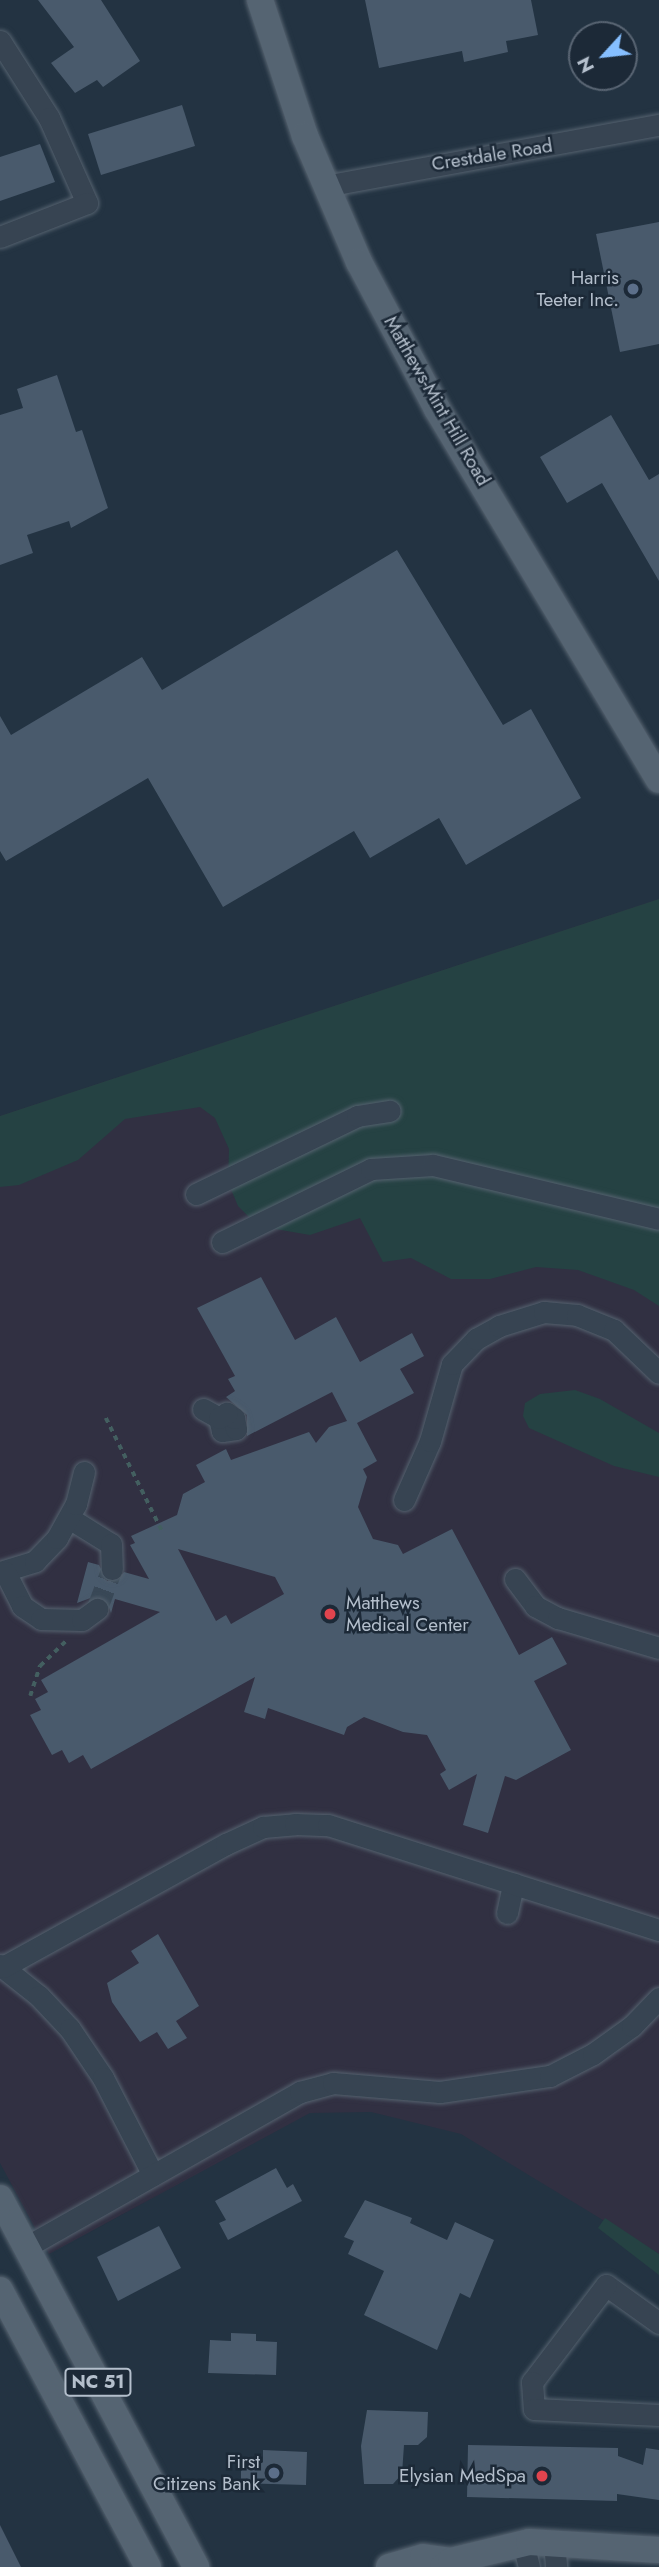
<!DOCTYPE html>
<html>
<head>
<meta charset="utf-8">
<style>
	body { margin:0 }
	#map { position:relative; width:659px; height:2567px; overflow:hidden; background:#233342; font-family:Jost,sans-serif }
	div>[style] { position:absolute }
	.medical>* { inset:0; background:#313042 }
	.green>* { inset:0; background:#254243 }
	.building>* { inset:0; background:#495a6c }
	.minor-tunnel>* { height:21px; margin-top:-10.5px; transform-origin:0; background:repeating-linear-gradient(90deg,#394857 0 21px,transparent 0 31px) }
	.path>* { height:3.5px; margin-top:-1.75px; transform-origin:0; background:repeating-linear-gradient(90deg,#435f60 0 5px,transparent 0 10px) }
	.roads { filter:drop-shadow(0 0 2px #55626f) drop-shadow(0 0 2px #55626f) }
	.minor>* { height:21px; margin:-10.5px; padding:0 10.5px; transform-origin:10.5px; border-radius:10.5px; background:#374452 }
	.major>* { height:26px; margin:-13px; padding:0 13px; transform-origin:13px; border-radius:13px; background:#556472 }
	.dots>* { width:19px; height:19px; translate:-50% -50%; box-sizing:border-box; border:4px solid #1c2937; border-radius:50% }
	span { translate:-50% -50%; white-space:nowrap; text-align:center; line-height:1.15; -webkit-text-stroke:5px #1c2937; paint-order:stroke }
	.shield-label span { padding:2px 5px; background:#1c2937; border:2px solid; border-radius:5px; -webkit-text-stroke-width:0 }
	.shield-label { font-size:18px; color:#b4bfcc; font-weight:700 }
	.street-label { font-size:19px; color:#b4bfcc }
	.poi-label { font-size:19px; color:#b4bfcc }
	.right { translate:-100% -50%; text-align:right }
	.left { translate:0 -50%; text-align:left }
	.north { position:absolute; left:568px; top:21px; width:70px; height:70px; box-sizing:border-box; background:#1c2937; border:2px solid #596573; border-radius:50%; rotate:243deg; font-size:19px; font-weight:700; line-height:28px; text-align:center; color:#b4bfcc }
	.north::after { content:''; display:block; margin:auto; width:24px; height:32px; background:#86bfff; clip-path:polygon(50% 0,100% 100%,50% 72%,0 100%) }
</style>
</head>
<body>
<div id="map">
	<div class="medical">
		<div style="clip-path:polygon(659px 899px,659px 2254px,461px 2134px,371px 2112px,310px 2113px,49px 2254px,0 2163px,0 1116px)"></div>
	</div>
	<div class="green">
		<div style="clip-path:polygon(659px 899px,659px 1306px,634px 1290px,578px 1270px,536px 1267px,490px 1279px,451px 1279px,411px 1258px,383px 1262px,360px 1218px,310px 1235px,258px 1226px,238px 1206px,228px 1182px,229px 1149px,215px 1118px,200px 1107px,125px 1119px,78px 1160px,19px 1185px,0 1187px,0 1116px)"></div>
		<div style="clip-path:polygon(575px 1390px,600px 1399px,659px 1433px,659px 1477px,614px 1466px,529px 1428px,523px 1416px,525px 1403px,540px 1394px)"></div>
		<div style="clip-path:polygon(605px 2218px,659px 2254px,659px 2275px,598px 2228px)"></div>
	</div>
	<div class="building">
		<div style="clip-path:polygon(38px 0,101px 0,140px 61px,103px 87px,97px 80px,75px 93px,51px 63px,74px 47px)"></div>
		<div style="clip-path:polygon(365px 0,531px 0,538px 35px,506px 41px,508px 52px,464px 62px,462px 51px,379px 68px)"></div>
		<div style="clip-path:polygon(182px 105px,195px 146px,101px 175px,88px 134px)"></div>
		<div style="clip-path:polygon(40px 144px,55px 182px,0 201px,0 157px)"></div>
		<div style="clip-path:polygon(659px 222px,659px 344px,620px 352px,596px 234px)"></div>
		<div style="clip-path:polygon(57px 375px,76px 432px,82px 430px,108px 508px,71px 528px,69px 521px,27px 535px,33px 553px,0 565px,0 415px,23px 408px,17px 389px)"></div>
		<div style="clip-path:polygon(611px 415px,649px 480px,659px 474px,659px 581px,602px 483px,567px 503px,540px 457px)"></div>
		<div style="clip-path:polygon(397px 550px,503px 725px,531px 709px,581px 798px,466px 865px,439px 818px,370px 858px,354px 831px,223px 907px,148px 778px,6px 861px,0 851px,0 716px,11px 735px,142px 657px,162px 690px)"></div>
		<div style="clip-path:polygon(evenodd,261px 1277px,295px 1340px,336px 1317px,360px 1362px,412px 1333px,424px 1356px,400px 1369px,414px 1393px,357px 1423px,377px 1461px,363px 1469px,367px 1477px,358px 1507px,373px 1539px,398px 1545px,403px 1554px,452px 1529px,519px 1655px,552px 1637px,567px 1664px,534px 1681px,571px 1750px,516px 1780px,505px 1776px,488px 1833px,463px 1825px,477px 1774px,449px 1790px,440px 1774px,446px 1770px,427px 1735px,403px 1732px,364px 1717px,347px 1727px,344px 1735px,268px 1708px,265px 1719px,244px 1712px,255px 1677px,91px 1769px,83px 1755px,69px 1763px,62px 1750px,52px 1755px,30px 1715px,41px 1710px,35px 1699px,48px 1692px,41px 1680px,160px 1612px,115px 1599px,111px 1613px,107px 1601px,96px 1596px,77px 1603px,88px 1562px,99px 1565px,107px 1581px,118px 1580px,124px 1572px,149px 1579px,130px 1545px,135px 1543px,131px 1536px,177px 1515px,183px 1494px,205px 1482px,196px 1465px,226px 1449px,231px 1460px,309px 1432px,316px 1443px,329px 1427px,347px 1421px,332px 1392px,247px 1436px,247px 1415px,226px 1397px,235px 1391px,228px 1379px,235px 1376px,197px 1308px,261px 1277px,178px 1549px,275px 1577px,284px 1594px,231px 1624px,226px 1615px,216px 1621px,178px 1549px)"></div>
		<div style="clip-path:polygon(158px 1934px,199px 2006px,176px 2021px,187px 2038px,168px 2049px,157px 2032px,140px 2042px,112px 2002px,107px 1983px,139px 1963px,131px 1951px)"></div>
		<div style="clip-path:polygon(276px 2168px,287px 2188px,293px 2184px,302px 2201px,228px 2240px,219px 2223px,226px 2220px,215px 2201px)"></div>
		<div style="clip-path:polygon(365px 2200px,412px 2218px,410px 2223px,447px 2240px,455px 2222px,494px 2240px,470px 2298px,460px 2293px,437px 2350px,364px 2315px,384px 2271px,348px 2254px,354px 2241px,344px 2237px)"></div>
		<div style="clip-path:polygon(159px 2226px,181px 2268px,118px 2301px,97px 2257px)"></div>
		<div style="clip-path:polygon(231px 2333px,256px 2334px,256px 2341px,277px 2342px,276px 2375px,208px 2373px,210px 2340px,231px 2341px)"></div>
		<div style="clip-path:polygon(367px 2410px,428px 2412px,427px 2437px,418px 2445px,404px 2445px,402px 2474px,393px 2484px,364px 2484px,361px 2446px)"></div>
		<div style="clip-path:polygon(468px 2445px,618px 2448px,618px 2456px,643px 2465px,646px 2448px,659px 2450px,659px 2500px,617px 2494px,617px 2501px,467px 2497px)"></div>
		<div style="clip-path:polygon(263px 2450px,307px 2452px,306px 2485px,241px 2483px,241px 2462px,263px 2462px)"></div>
		<div style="clip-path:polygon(0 2525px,21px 2567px,0 2567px)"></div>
	</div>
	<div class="minor-tunnel">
		<div style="left:97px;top:1609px;width:43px;rotate:-69.4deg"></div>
	</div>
	<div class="path">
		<div style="left:106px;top:1418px;width:126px;rotate:63.6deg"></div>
		<div style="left:30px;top:1696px;width:32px;rotate:-72deg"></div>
		<div style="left:40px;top:1666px;width:39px;rotate:-44deg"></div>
	</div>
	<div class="roads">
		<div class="minor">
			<div style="left:0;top:41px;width:91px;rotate:57.5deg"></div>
			<div style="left:49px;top:118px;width:93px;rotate:65.9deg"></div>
			<div style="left:87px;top:203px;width:93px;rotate:158.7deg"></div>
			<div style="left:325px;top:186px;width:340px;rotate:-10.4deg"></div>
			<div style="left:196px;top:1194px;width:179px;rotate:-25.8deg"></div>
			<div style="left:357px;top:1116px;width:33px;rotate:-9deg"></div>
			<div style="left:222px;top:1242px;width:166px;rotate:-26.1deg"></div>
			<div style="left:371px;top:1169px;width:62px;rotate:-3.7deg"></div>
			<div style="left:433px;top:1165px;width:232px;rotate:13.4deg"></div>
			<div style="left:203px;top:1409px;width:18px;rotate:29deg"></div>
			<div style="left:219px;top:1418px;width:13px;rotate:77deg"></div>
			<div style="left:222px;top:1431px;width:14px;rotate:-8deg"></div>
			<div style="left:236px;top:1429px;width:11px;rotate:-100deg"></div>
			<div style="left:234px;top:1418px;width:9px;rotate:-144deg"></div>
			<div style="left:227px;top:1413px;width:9px;rotate:148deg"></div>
			<div style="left:404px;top:1500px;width:64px;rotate:-66.2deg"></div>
			<div style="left:430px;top:1441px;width:80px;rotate:-74.1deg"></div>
			<div style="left:452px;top:1364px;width:35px;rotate:-46deg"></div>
			<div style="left:476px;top:1339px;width:26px;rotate:-29deg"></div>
			<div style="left:499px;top:1326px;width:47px;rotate:-17.3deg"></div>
			<div style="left:544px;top:1312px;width:33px;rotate:5deg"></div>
			<div style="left:577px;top:1315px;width:40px;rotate:22deg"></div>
			<div style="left:614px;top:1330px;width:62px;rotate:43.7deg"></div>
			<div style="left:69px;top:1518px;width:49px;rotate:31.8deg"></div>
			<div style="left:111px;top:1544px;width:25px;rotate:88deg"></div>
			<div style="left:0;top:1572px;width:37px;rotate:-17deg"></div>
			<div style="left:35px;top:1561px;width:32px;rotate:-46deg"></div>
			<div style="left:57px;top:1538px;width:39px;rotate:-61deg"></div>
			<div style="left:76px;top:1504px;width:33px;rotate:-76deg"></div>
			<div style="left:5px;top:1572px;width:38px;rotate:63deg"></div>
			<div style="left:22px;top:1606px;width:23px;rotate:34deg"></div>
			<div style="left:41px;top:1619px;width:41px;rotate:1.4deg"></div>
			<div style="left:82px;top:1620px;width:19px;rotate:-36deg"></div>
			<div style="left:515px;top:1579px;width:34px;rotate:53deg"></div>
			<div style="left:535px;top:1606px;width:26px;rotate:28deg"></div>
			<div style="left:558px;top:1618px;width:105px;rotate:16.5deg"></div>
			<div style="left:507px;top:1913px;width:30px;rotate:-78deg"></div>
			<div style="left:0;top:1965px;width:50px;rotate:38.5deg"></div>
			<div style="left:39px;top:1996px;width:45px;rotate:46.8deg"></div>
			<div style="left:70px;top:2029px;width:59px;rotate:56deg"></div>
			<div style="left:103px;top:2078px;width:109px;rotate:62.7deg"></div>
			<div style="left:3px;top:1967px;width:255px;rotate:-28.9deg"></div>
			<div style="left:226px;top:1844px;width:41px;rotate:-24.7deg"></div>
			<div style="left:263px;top:1827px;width:32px;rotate:-5deg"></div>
			<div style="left:295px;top:1824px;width:33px;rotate:2deg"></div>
			<div style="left:328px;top:1825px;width:347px;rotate:17.6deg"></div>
			<div style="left:26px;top:2247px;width:315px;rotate:-29.5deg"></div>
			<div style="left:300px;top:2092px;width:34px;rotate:-15deg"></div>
			<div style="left:333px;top:2083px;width:107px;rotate:4.8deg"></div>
			<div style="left:440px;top:2092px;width:111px;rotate:-8.3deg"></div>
			<div style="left:550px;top:2076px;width:48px;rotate:-27.1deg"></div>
			<div style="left:593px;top:2054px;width:48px;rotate:-35.7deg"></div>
			<div style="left:632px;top:2026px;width:39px;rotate:-46deg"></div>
			<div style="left:659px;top:2323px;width:65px;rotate:-144.4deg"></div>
			<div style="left:606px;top:2285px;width:122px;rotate:127.3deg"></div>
			<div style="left:532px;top:2382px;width:27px;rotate:86deg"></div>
			<div style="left:534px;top:2409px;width:125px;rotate:2.7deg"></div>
			<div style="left:554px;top:2542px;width:25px;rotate:85deg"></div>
			<div style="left:523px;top:2543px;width:25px;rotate:76deg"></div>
		</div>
		<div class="major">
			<div style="left:260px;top:0;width:143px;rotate:71.7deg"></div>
			<div style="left:305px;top:136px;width:137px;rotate:66.8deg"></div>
			<div style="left:359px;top:262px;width:166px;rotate:62deg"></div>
			<div style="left:437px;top:409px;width:432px;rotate:59.1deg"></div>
			<div style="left:0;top:2198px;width:418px;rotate:62deg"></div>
			<div style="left:0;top:2290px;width:314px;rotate:61.9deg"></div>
			<div style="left:389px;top:2567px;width:35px;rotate:-16deg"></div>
			<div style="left:423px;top:2557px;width:28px;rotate:8deg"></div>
			<div style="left:443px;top:2567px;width:10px;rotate:-37deg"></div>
			<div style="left:451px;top:2561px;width:80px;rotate:-13.7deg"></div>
			<div style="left:529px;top:2542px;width:130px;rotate:3.5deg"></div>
		</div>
	</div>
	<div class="dots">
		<div style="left:633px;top:289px;background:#5c6f8a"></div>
		<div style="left:330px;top:1614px;background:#e0444e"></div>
		<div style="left:274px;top:2473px;background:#5c6f8a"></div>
		<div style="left:542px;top:2476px;background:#e0444e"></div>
	</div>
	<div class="shield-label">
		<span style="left:98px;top:2382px">NC 51</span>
	</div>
	<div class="street-label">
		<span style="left:492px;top:155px;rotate:-9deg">Crestdale Road</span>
		<span style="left:437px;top:401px;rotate:60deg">Matthews-Mint Hill Road</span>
	</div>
	<div class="poi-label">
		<span class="right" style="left:619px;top:289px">Harris<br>Teeter Inc.</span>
		<span class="left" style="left:346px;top:1614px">Matthews<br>Medical Center</span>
		<span class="right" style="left:260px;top:2473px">First<br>Citizens Bank</span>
		<span class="right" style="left:526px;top:2476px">Elysian MedSpa</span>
	</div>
	<div class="north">N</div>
</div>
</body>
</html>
